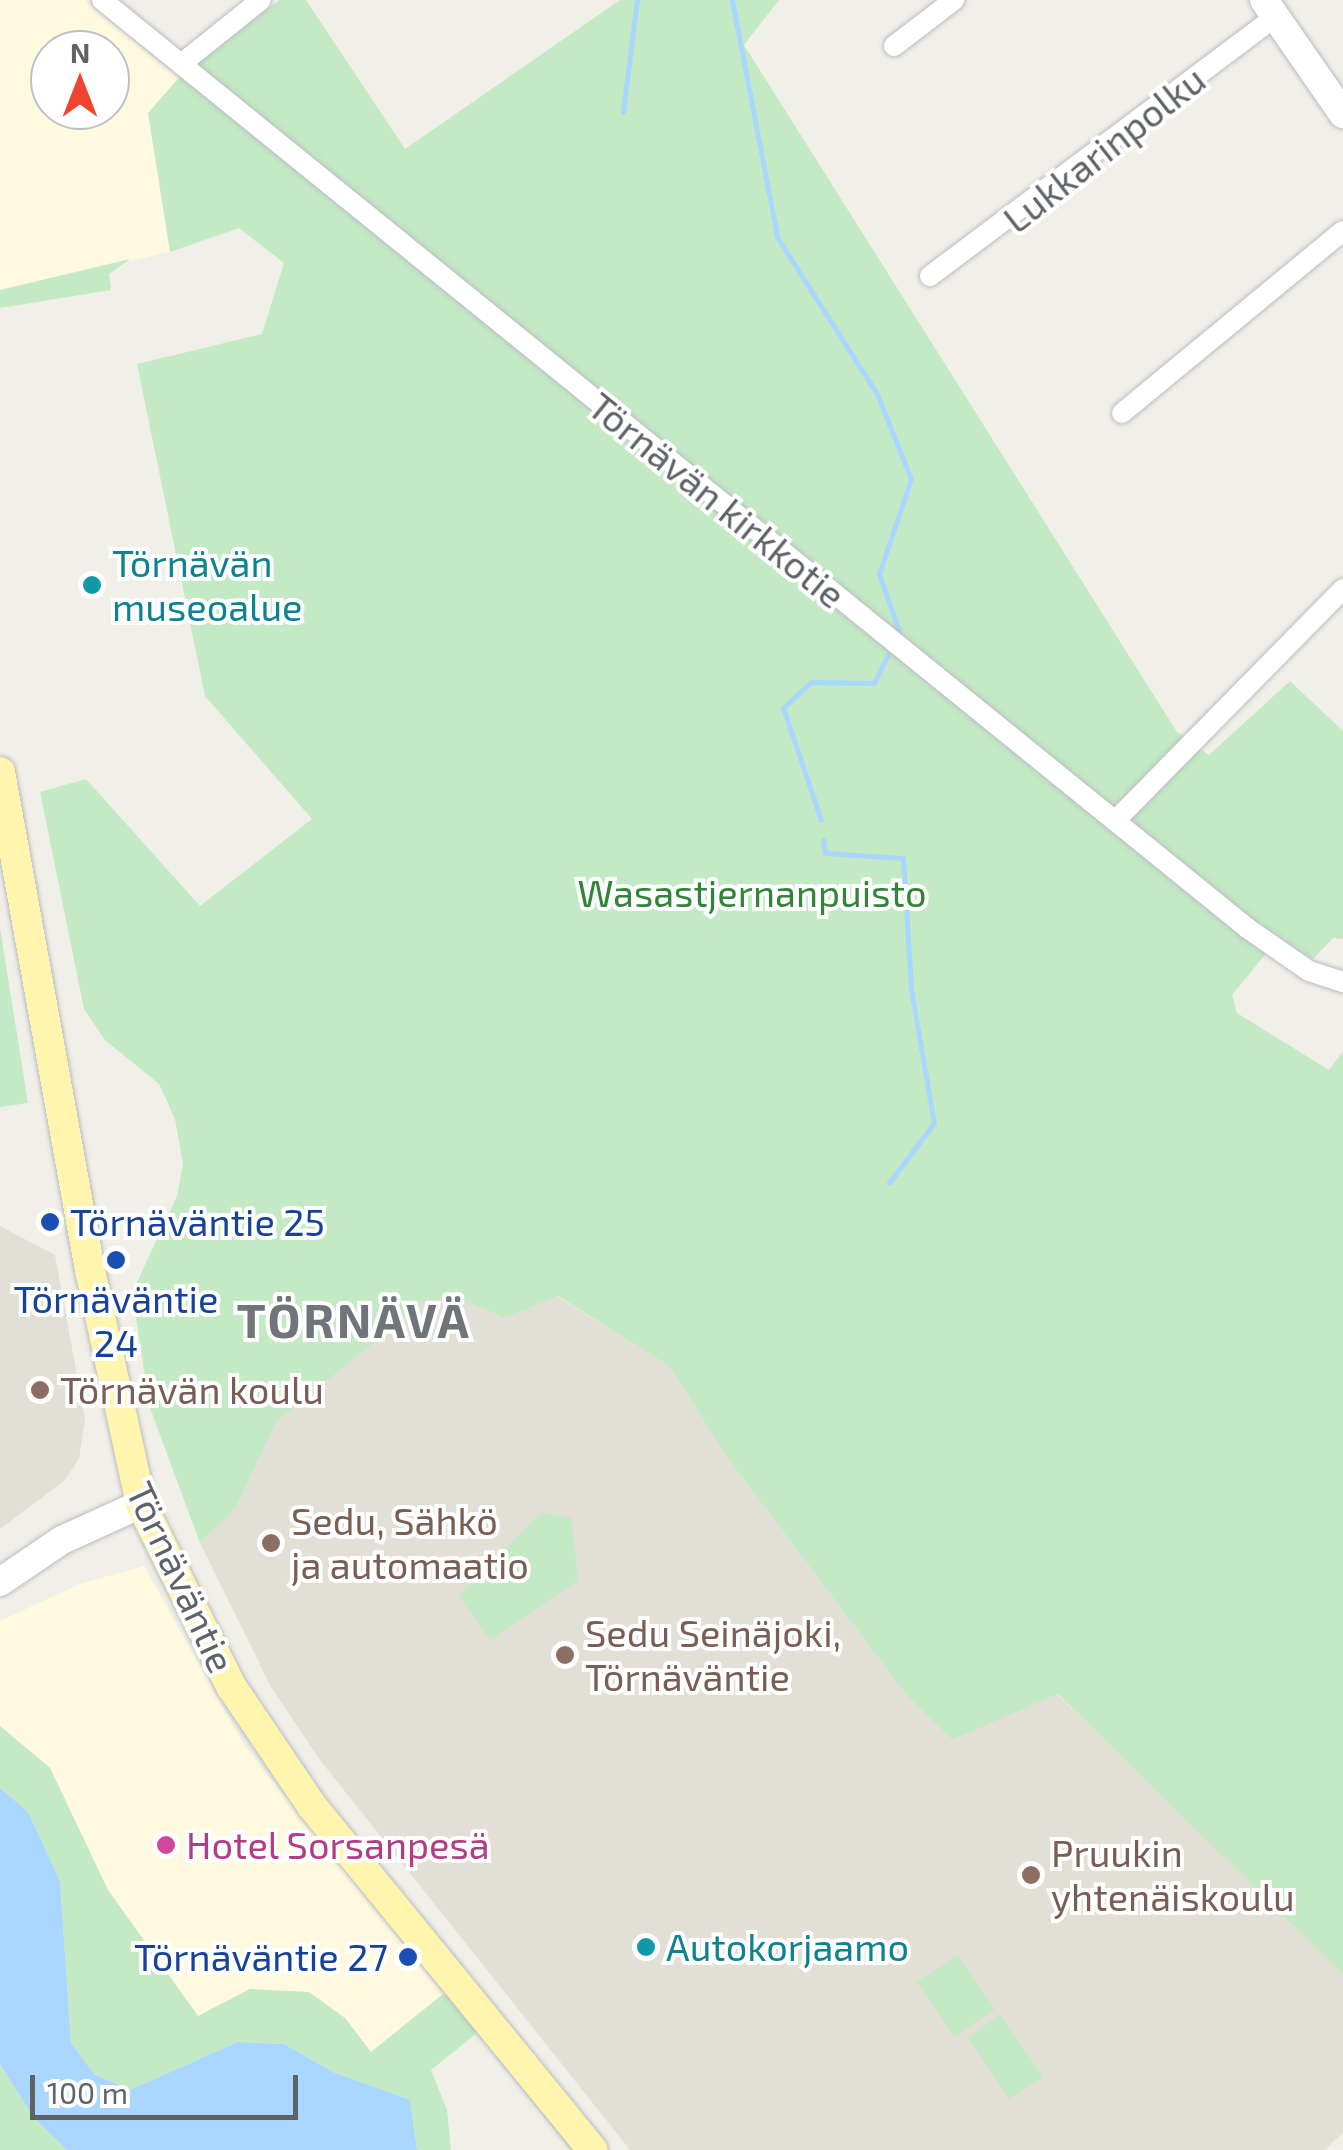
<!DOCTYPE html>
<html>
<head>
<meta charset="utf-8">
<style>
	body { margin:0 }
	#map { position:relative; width:1343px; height:2150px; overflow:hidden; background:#f1f0e8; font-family:"Exo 2",sans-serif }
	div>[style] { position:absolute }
	.commercial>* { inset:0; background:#fff9df }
	.education>* { inset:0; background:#e1dfd6 }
	.green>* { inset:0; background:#c4e9c5 }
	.water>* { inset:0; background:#aad7ff }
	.stream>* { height:5px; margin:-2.5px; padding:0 2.5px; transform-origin:2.5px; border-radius:2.5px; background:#aad7ff }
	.roads { filter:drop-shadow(0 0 2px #babdc1) drop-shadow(0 0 2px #babdc1) }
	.street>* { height:20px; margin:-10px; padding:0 10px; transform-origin:10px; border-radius:10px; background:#fff }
	.secondary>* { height:28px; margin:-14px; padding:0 14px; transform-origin:14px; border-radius:14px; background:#fff }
	.primary>* { height:30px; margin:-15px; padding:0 15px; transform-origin:15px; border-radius:15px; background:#fff5af }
	.dots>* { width:28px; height:28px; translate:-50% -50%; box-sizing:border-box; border:5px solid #fff; border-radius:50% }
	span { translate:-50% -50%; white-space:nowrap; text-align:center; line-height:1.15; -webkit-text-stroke:8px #fff; paint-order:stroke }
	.street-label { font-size:38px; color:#5f6368 }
	.culture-label { font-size:38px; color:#0d838f }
	.left { translate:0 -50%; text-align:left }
	.park-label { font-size:38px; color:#318438 }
	.transit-label { font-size:38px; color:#164399 }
	.right { translate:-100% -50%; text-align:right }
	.education-label { font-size:38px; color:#785e54 }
	.hotel-label { font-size:38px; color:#b23c85 }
	.district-label { font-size:48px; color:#70757a; font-weight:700; letter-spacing:2.5px }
	.north { position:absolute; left:30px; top:30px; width:100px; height:100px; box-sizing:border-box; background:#fff; border:2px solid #bfc1c3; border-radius:50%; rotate:0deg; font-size:28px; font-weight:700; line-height:40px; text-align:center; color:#5f6368 }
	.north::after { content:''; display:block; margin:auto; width:35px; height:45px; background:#f1442e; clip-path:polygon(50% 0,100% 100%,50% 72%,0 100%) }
	.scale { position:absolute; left:30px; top:2075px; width:268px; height:45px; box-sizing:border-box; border:5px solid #5f6368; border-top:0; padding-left:12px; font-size:30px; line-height:35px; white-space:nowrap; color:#5f6368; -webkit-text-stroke:8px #fff; paint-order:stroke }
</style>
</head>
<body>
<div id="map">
	<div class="commercial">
		<div style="clip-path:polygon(evenodd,0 0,85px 0,178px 78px,148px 113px,170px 252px,0 290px,0 0,50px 50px,110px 50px,110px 110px,50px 110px,50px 50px)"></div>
		<div style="clip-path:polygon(144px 1566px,244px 1745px,443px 1994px,371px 2052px,345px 2018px,250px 1989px,198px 2016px,108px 1890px,50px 1768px,0 1726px,0 1621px,80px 1584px)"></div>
	</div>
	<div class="education">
		<div style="clip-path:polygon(0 1226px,55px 1255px,85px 1419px,79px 1459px,64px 1481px,0 1529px)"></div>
		<div style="clip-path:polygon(557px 1296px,669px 1366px,727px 1457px,907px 1696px,952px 1740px,1057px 1694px,1312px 1939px,1343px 1974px,1343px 2133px,1324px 2150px,630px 2150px,320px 1760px,271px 1687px,200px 1543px,235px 1509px,277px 1421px,426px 1299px,460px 1299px,505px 1318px)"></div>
	</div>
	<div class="green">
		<div style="clip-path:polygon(279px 0,306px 0,405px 149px,620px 0,779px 0,744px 45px,1177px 732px,1209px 755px,1290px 681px,1343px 731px,1343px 939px,1333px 938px,1313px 959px,1278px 939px,1232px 995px,1237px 1013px,1329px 1070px,1343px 1051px,1343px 1974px,1058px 1694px,952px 1740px,907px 1696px,727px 1457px,669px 1366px,558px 1296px,505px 1318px,460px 1299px,426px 1300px,277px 1421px,235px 1509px,200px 1543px,150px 1408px,132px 1293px,177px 1196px,183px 1164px,175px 1119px,159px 1084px,105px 1040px,84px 1009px,40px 792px,86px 779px,200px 906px,312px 819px,205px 696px,137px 364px,262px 334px,284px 263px,239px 228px,170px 252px,148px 113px,178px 79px)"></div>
		<div style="clip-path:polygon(130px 259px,109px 274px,111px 290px,0 308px,0 290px)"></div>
		<div style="clip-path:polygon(0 928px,28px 1103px,0 1107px)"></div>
		<div style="clip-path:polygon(541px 1513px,571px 1518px,578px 1580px,490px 1641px,459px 1596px)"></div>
		<div style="clip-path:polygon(0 1726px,50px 1768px,108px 1890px,198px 2016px,250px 1989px,309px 1992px,345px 2018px,371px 2052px,443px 1994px,456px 1996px,577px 2150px,571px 2150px,477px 2033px,431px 2070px,447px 2110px,451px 2150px,417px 2150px,410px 2100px,333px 2072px,284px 2044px,238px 2042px,130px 2090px,94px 2074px,71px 2043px,60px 1881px,28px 1812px,0 1788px)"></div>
		<div style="clip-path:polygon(958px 1955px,995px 2009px,954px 2037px,917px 1982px)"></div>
		<div style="clip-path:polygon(1001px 2015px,1043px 2077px,1009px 2099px,968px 2037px)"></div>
		<div style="clip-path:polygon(0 2064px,33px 2117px,67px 2150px,0 2150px)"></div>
	</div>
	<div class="water">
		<div style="clip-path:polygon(0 1788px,28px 1812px,60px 1881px,71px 2043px,94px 2074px,130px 2090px,238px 2042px,284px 2044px,333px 2072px,410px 2100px,417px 2150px,67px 2150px,33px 2117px,0 2064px)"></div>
	</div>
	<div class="stream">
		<div style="left:732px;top:0;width:241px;rotate:79.2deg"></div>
		<div style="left:777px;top:237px;width:186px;rotate:57.5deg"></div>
		<div style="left:877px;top:394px;width:92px;rotate:68.2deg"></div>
		<div style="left:911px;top:479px;width:100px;rotate:108.6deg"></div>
		<div style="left:879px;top:574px;width:60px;rotate:70.7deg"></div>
		<div style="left:623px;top:112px;width:113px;rotate:-82.9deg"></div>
		<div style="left:821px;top:820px;width:118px;rotate:-108.7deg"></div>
		<div style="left:783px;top:708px;width:38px;rotate:-43deg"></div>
		<div style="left:811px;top:682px;width:63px;rotate:0.9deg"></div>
		<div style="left:874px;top:683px;width:32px;rotate:-64deg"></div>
		<div style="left:823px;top:840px;width:13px;rotate:81deg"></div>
		<div style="left:825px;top:853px;width:78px;rotate:3.7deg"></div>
		<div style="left:903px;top:858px;width:131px;rotate:86.5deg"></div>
		<div style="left:911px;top:989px;width:136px;rotate:80.3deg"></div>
		<div style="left:934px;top:1123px;width:75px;rotate:126.9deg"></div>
	</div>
	<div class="roads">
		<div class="street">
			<div style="left:102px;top:0;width:1474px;rotate:39.02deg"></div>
			<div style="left:1247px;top:928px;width:75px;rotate:34.7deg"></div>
			<div style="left:1309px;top:971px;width:36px;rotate:18deg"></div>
			<div style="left:894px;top:46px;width:76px;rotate:-37.5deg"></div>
			<div style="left:181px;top:64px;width:102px;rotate:-38.7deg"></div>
			<div style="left:930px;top:276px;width:431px;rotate:-36.9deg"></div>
			<div style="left:1122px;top:413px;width:286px;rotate:-39.5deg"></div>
			<div style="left:1115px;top:821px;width:325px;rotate:-45.5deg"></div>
		</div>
		<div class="secondary">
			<div style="left:1264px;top:0;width:139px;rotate:55.3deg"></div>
			<div style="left:0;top:1582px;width:75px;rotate:-34.1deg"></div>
			<div style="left:62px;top:1540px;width:87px;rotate:-24.5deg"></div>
		</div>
		<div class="primary">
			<div style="left:0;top:772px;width:506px;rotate:79.76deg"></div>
			<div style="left:90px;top:1270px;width:239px;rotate:77.7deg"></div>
			<div style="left:141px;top:1504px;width:203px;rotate:63.7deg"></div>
			<div style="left:231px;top:1686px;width:145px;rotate:56deg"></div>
			<div style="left:312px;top:1806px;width:444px;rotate:50.8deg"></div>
		</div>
	</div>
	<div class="dots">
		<div style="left:92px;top:585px;background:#0f9aa8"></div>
		<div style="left:50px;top:1222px;background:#1a4fb4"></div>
		<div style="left:116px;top:1260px;background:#1a4fb4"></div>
		<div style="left:40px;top:1390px;background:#8d6e63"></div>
		<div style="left:271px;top:1543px;background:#8d6e63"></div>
		<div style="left:565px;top:1655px;background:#8d6e63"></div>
		<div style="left:166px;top:1845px;background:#d1479c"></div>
		<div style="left:1031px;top:1875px;background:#8d6e63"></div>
		<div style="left:646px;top:1947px;background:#0f9aa8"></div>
		<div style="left:408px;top:1957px;background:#1a4fb4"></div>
	</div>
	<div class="street-label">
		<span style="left:1104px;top:149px;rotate:-38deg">Lukkarinpolku</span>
		<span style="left:717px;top:500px;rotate:39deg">Törnävän kirkkotie</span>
		<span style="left:181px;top:1577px;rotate:65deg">Törnäväntie</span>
	</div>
	<div class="culture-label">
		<span class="left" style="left:112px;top:585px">Törnävän<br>museoalue</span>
		<span class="left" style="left:666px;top:1947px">Autokorjaamo</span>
	</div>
	<div class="park-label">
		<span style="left:752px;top:893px">Wasastjernanpuisto</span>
	</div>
	<div class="transit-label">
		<span class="left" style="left:70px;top:1222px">Törnäväntie 25</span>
		<span style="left:116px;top:1321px">Törnäväntie<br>24</span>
		<span class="right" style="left:388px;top:1957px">Törnäväntie 27</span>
	</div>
	<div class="education-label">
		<span class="left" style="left:60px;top:1390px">Törnävän koulu</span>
		<span class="left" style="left:291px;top:1543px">Sedu, Sähkö<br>ja automaatio</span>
		<span class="left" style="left:585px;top:1655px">Sedu Seinäjoki,<br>Törnäväntie</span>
		<span class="left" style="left:1051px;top:1875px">Pruukin<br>yhtenäiskoulu</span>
	</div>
	<div class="hotel-label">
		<span class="left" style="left:186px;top:1845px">Hotel Sorsanpesä</span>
	</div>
	<div class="district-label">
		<span style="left:354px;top:1320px">TÖRNÄVÄ</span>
	</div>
	<div class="north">N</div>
	<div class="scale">100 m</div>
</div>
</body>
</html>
